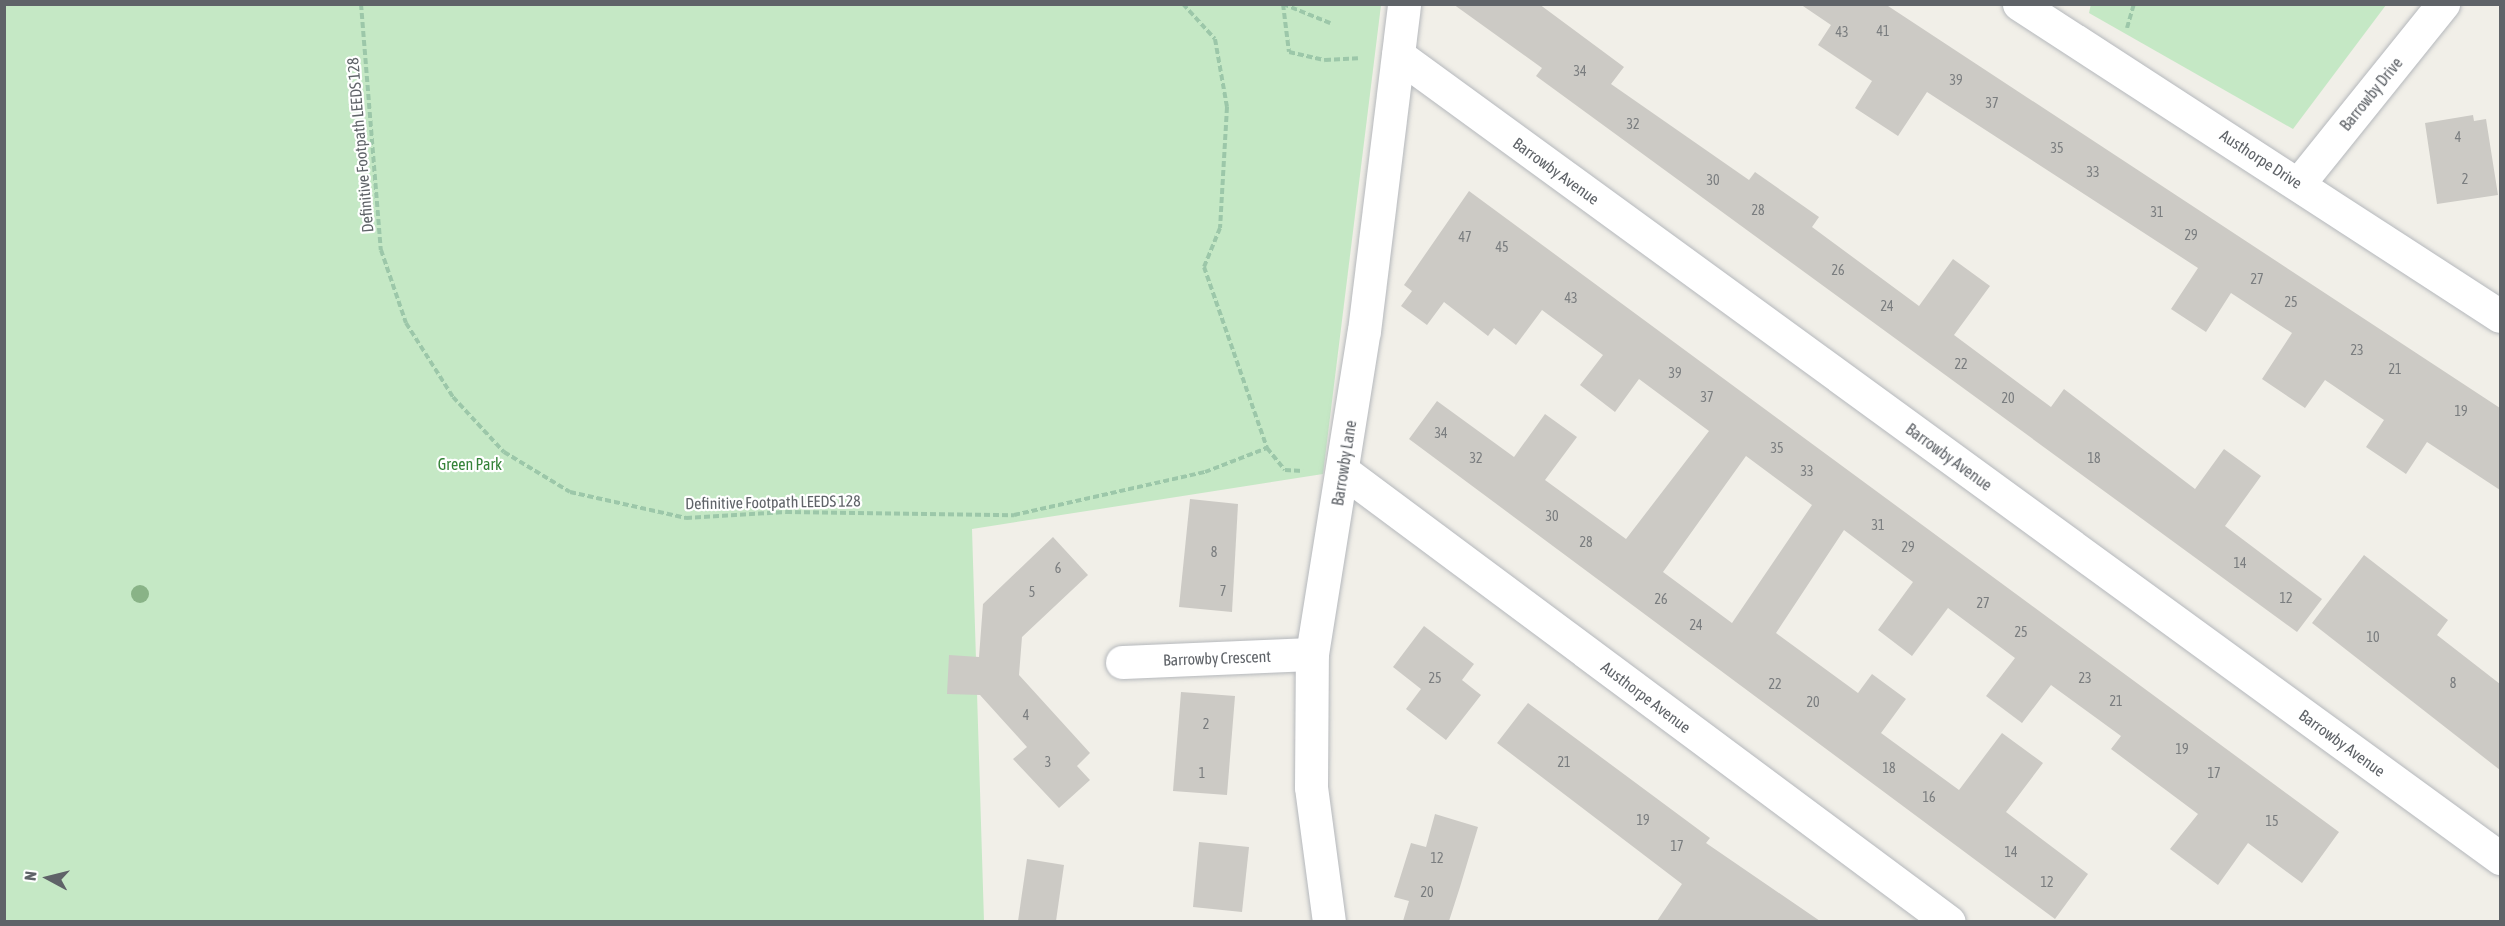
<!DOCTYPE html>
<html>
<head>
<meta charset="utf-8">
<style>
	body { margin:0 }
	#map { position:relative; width:2505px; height:926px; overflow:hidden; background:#f1efe8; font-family:"Asap Condensed",sans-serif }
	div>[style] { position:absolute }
	.green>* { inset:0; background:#c5e8c5 }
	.building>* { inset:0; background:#cccac5 }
	.path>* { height:4px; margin-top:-2px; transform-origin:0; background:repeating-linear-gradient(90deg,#9cc7a9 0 6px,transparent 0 9px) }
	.roads { filter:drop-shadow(0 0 2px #b5b8bc) drop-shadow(0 0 2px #b5b8bc) }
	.minor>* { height:33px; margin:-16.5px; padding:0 16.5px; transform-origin:16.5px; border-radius:16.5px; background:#fff }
	.trees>* { width:18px; height:18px; margin:-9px; border-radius:50%; background:#89b387 }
	span { translate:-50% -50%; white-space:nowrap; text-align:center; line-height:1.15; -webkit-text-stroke:4.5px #fff; paint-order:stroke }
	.number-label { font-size:14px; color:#7a7d7f }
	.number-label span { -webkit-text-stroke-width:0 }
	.street-label { font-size:16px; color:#5f6368 }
	.park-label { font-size:16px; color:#348238 }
	.frame { position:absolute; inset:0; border:6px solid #5f6368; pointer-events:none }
	.north { position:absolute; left:18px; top:848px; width:60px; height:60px; -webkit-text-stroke:4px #fff; paint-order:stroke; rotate:277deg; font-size:16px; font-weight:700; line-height:24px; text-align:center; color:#5f6368 }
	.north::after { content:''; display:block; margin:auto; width:21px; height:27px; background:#5f6368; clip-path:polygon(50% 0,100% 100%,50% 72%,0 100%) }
</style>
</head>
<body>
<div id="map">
	<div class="green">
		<div style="clip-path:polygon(2091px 4px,2386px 4px,2386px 5px,2293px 129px,2089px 13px)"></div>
		<div style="clip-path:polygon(5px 5px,1381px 5px,1323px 474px,972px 529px,984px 921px,5px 922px)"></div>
	</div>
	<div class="building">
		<div style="clip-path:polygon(1453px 4px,1539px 4px,1624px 67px,1611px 84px,1749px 180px,1755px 172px,1819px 217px,1812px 227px,1919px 306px,1953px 259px,1990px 286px,1954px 335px,2051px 407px,2064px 389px,2195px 489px,2224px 449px,2261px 476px,2225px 526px,2322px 599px,2297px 632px,1536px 76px,1542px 68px)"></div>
		<div style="clip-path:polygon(1800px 4px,1885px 4px,2500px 408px,2500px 490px,2427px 442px,2406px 474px,2366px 447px,2384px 420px,2325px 380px,2305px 408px,2262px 379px,2292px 333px,2231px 293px,2206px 332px,2171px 309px,2198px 268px,1927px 92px,1898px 136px,1855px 108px,1872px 81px,1818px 45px,1831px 25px)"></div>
		<div style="clip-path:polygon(2473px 115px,2474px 121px,2486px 119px,2498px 195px,2437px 204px,2425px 123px)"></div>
		<div style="clip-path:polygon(evenodd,1469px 191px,2339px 832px,2302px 883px,2248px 843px,2218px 885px,2170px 849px,2198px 814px,2111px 749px,2121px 736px,2051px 685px,2022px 723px,1986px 696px,2015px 658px,1948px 608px,1912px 656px,1878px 630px,1913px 582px,1844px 530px,1776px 633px,1858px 693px,1872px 674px,1906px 699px,1881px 733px,1959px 790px,2002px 733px,2043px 763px,2006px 812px,2088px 874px,2055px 919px,1409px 439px,1437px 401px,1514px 457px,1545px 414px,1577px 437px,1545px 480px,1626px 539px,1709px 431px,1639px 379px,1615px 412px,1580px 385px,1603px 355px,1542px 310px,1516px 345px,1494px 328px,1488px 336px,1444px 302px,1427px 325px,1401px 306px,1412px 291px,1404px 285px,1469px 191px,1746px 456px,1812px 505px,1732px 623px,1663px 572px,1746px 456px)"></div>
		<div style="clip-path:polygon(1190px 499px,1238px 504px,1232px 612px,1179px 607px)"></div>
		<div style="clip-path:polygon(1053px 537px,1088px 575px,1022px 637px,1019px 675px,1090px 753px,1077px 766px,1090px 780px,1059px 808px,1013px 759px,1027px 747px,980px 695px,947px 694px,949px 655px,979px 657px,983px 604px)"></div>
		<div style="clip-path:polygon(2364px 555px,2448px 620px,2437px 635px,2500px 684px,2500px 770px,2312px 623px)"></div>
		<div style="clip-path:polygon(1424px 626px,1474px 664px,1462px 680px,1481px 695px,1446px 740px,1406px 709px,1421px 689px,1393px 667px)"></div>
		<div style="clip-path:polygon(1181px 692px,1235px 696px,1227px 795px,1173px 791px)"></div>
		<div style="clip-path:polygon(1528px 703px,1710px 838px,1706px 843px,1820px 921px,1657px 921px,1682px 884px,1497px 743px)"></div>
		<div style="clip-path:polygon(1435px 814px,1478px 827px,1460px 887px,1449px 921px,1403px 921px,1409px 901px,1394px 897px,1411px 843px,1426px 847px)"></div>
		<div style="clip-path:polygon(1199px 842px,1249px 847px,1242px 912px,1193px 907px)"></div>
		<div style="clip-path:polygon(1027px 859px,1064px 865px,1056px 921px,1018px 921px)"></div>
	</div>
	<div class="path">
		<div style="left:361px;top:4px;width:247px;rotate:85.4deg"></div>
		<div style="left:381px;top:250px;width:77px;rotate:71.1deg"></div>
		<div style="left:406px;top:323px;width:88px;rotate:57.6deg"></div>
		<div style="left:453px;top:397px;width:75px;rotate:47.2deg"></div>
		<div style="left:504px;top:452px;width:77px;rotate:31.2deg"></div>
		<div style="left:570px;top:492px;width:119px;rotate:12.6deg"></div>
		<div style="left:686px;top:518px;width:100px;rotate:-3.4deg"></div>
		<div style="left:786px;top:512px;width:228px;rotate:0.8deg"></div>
		<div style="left:1014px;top:515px;width:196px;rotate:-12.7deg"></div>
		<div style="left:1205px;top:472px;width:66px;rotate:-21.2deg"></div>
		<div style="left:1267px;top:448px;width:28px;rotate:51deg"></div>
		<div style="left:1285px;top:470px;width:18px;rotate:3deg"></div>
		<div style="left:1183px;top:4px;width:47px;rotate:47.6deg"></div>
		<div style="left:1215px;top:39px;width:69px;rotate:80deg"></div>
		<div style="left:1227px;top:107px;width:121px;rotate:93.3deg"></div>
		<div style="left:1220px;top:228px;width:42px;rotate:112.3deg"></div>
		<div style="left:1204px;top:267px;width:192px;rotate:70.8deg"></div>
		<div style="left:1283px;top:4px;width:48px;rotate:82.9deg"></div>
		<div style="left:1289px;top:52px;width:37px;rotate:13deg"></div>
		<div style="left:1325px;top:60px;width:33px;rotate:-3deg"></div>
		<div style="left:1283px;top:4px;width:51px;rotate:22deg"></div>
		<div style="left:2127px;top:28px;width:25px;rotate:-74deg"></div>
	</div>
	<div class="roads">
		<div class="minor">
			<div style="left:2019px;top:4px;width:573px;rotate:32.97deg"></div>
			<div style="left:1398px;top:55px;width:1364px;rotate:36.08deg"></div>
			<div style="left:2299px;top:183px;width:230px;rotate:-51.2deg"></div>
			<div style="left:1343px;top:471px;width:755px;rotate:36.66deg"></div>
			<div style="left:1122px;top:662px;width:190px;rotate:-2.4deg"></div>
			<div style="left:1329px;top:922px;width:136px;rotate:-97.6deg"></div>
			<div style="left:1311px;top:787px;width:133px;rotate:-89.6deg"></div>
			<div style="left:1312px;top:654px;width:327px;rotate:-80.9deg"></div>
			<div style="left:1364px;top:331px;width:329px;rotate:-83deg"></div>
		</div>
	</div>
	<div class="trees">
		<div style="left:140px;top:594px"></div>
	</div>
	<div class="number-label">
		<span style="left:1883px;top:31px">41</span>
		<span style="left:1842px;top:32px">43</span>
		<span style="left:1580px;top:71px">34</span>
		<span style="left:1956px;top:80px">39</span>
		<span style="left:1992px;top:103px">37</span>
		<span style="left:1633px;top:124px">32</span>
		<span style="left:2458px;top:137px">4</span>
		<span style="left:2057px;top:148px">35</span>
		<span style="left:2093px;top:172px">33</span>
		<span style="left:2465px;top:179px">2</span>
		<span style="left:1713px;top:180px">30</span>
		<span style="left:1758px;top:210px">28</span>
		<span style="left:2157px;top:212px">31</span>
		<span style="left:2191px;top:235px">29</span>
		<span style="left:1465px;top:237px">47</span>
		<span style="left:1502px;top:247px">45</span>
		<span style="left:1838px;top:270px">26</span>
		<span style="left:2257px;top:279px">27</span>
		<span style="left:1571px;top:298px">43</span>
		<span style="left:2291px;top:302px">25</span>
		<span style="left:1887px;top:306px">24</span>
		<span style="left:2357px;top:350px">23</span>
		<span style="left:1961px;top:364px">22</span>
		<span style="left:2395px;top:369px">21</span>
		<span style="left:1675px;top:373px">39</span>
		<span style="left:1707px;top:397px">37</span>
		<span style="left:2008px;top:398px">20</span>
		<span style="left:2461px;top:411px">19</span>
		<span style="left:1441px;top:433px">34</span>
		<span style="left:1777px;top:448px">35</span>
		<span style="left:1476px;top:458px">32</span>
		<span style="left:2094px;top:458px">18</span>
		<span style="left:1807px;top:471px">33</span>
		<span style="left:1552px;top:516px">30</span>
		<span style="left:1878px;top:525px">31</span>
		<span style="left:1586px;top:542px">28</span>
		<span style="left:1908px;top:547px">29</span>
		<span style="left:1214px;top:552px">8</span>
		<span style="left:2240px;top:563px">14</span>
		<span style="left:1058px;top:568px">6</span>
		<span style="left:1223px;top:591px">7</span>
		<span style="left:1032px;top:592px">5</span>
		<span style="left:2286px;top:598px">12</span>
		<span style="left:1661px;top:599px">26</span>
		<span style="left:1983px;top:603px">27</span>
		<span style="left:1696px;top:625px">24</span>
		<span style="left:2021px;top:632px">25</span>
		<span style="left:2373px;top:637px">10</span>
		<span style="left:1435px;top:678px">25</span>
		<span style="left:2085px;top:678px">23</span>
		<span style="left:2453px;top:683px">8</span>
		<span style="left:1775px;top:684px">22</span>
		<span style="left:2116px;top:701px">21</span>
		<span style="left:1813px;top:702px">20</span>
		<span style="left:1026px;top:715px">4</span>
		<span style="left:1206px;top:724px">2</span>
		<span style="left:2182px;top:749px">19</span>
		<span style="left:1048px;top:762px">3</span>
		<span style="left:1564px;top:762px">21</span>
		<span style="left:1889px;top:768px">18</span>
		<span style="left:1202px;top:773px">1</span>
		<span style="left:2214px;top:773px">17</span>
		<span style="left:1929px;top:797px">16</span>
		<span style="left:1643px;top:820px">19</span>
		<span style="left:2272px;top:821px">15</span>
		<span style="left:1677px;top:846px">17</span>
		<span style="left:2011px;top:852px">14</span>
		<span style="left:1437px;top:858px">12</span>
		<span style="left:2047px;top:882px">12</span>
		<span style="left:1427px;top:892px">20</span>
	</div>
	<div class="street-label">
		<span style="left:2371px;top:94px;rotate:-51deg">Barrowby Drive</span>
		<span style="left:360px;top:145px;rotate:-95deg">Definitive Footpath LEEDS 128</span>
		<span style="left:2261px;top:159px;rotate:33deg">Austhorpe Drive</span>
		<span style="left:1556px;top:171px;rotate:36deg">Barrowby Avenue</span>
		<span style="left:1949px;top:457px;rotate:36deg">Barrowby Avenue</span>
		<span style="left:1344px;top:463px;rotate:-81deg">Barrowby Lane</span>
		<span style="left:773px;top:502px;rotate:-1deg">Definitive Footpath LEEDS 128</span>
		<span style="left:1217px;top:658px;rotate:-2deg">Barrowby Crescent</span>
		<span style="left:1646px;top:697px;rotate:37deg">Austhorpe Avenue</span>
		<span style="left:2342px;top:743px;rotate:36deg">Barrowby Avenue</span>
	</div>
	<div class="park-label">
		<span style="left:470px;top:464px">Green Park</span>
	</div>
	<div class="frame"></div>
	<div class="north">N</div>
</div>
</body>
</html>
